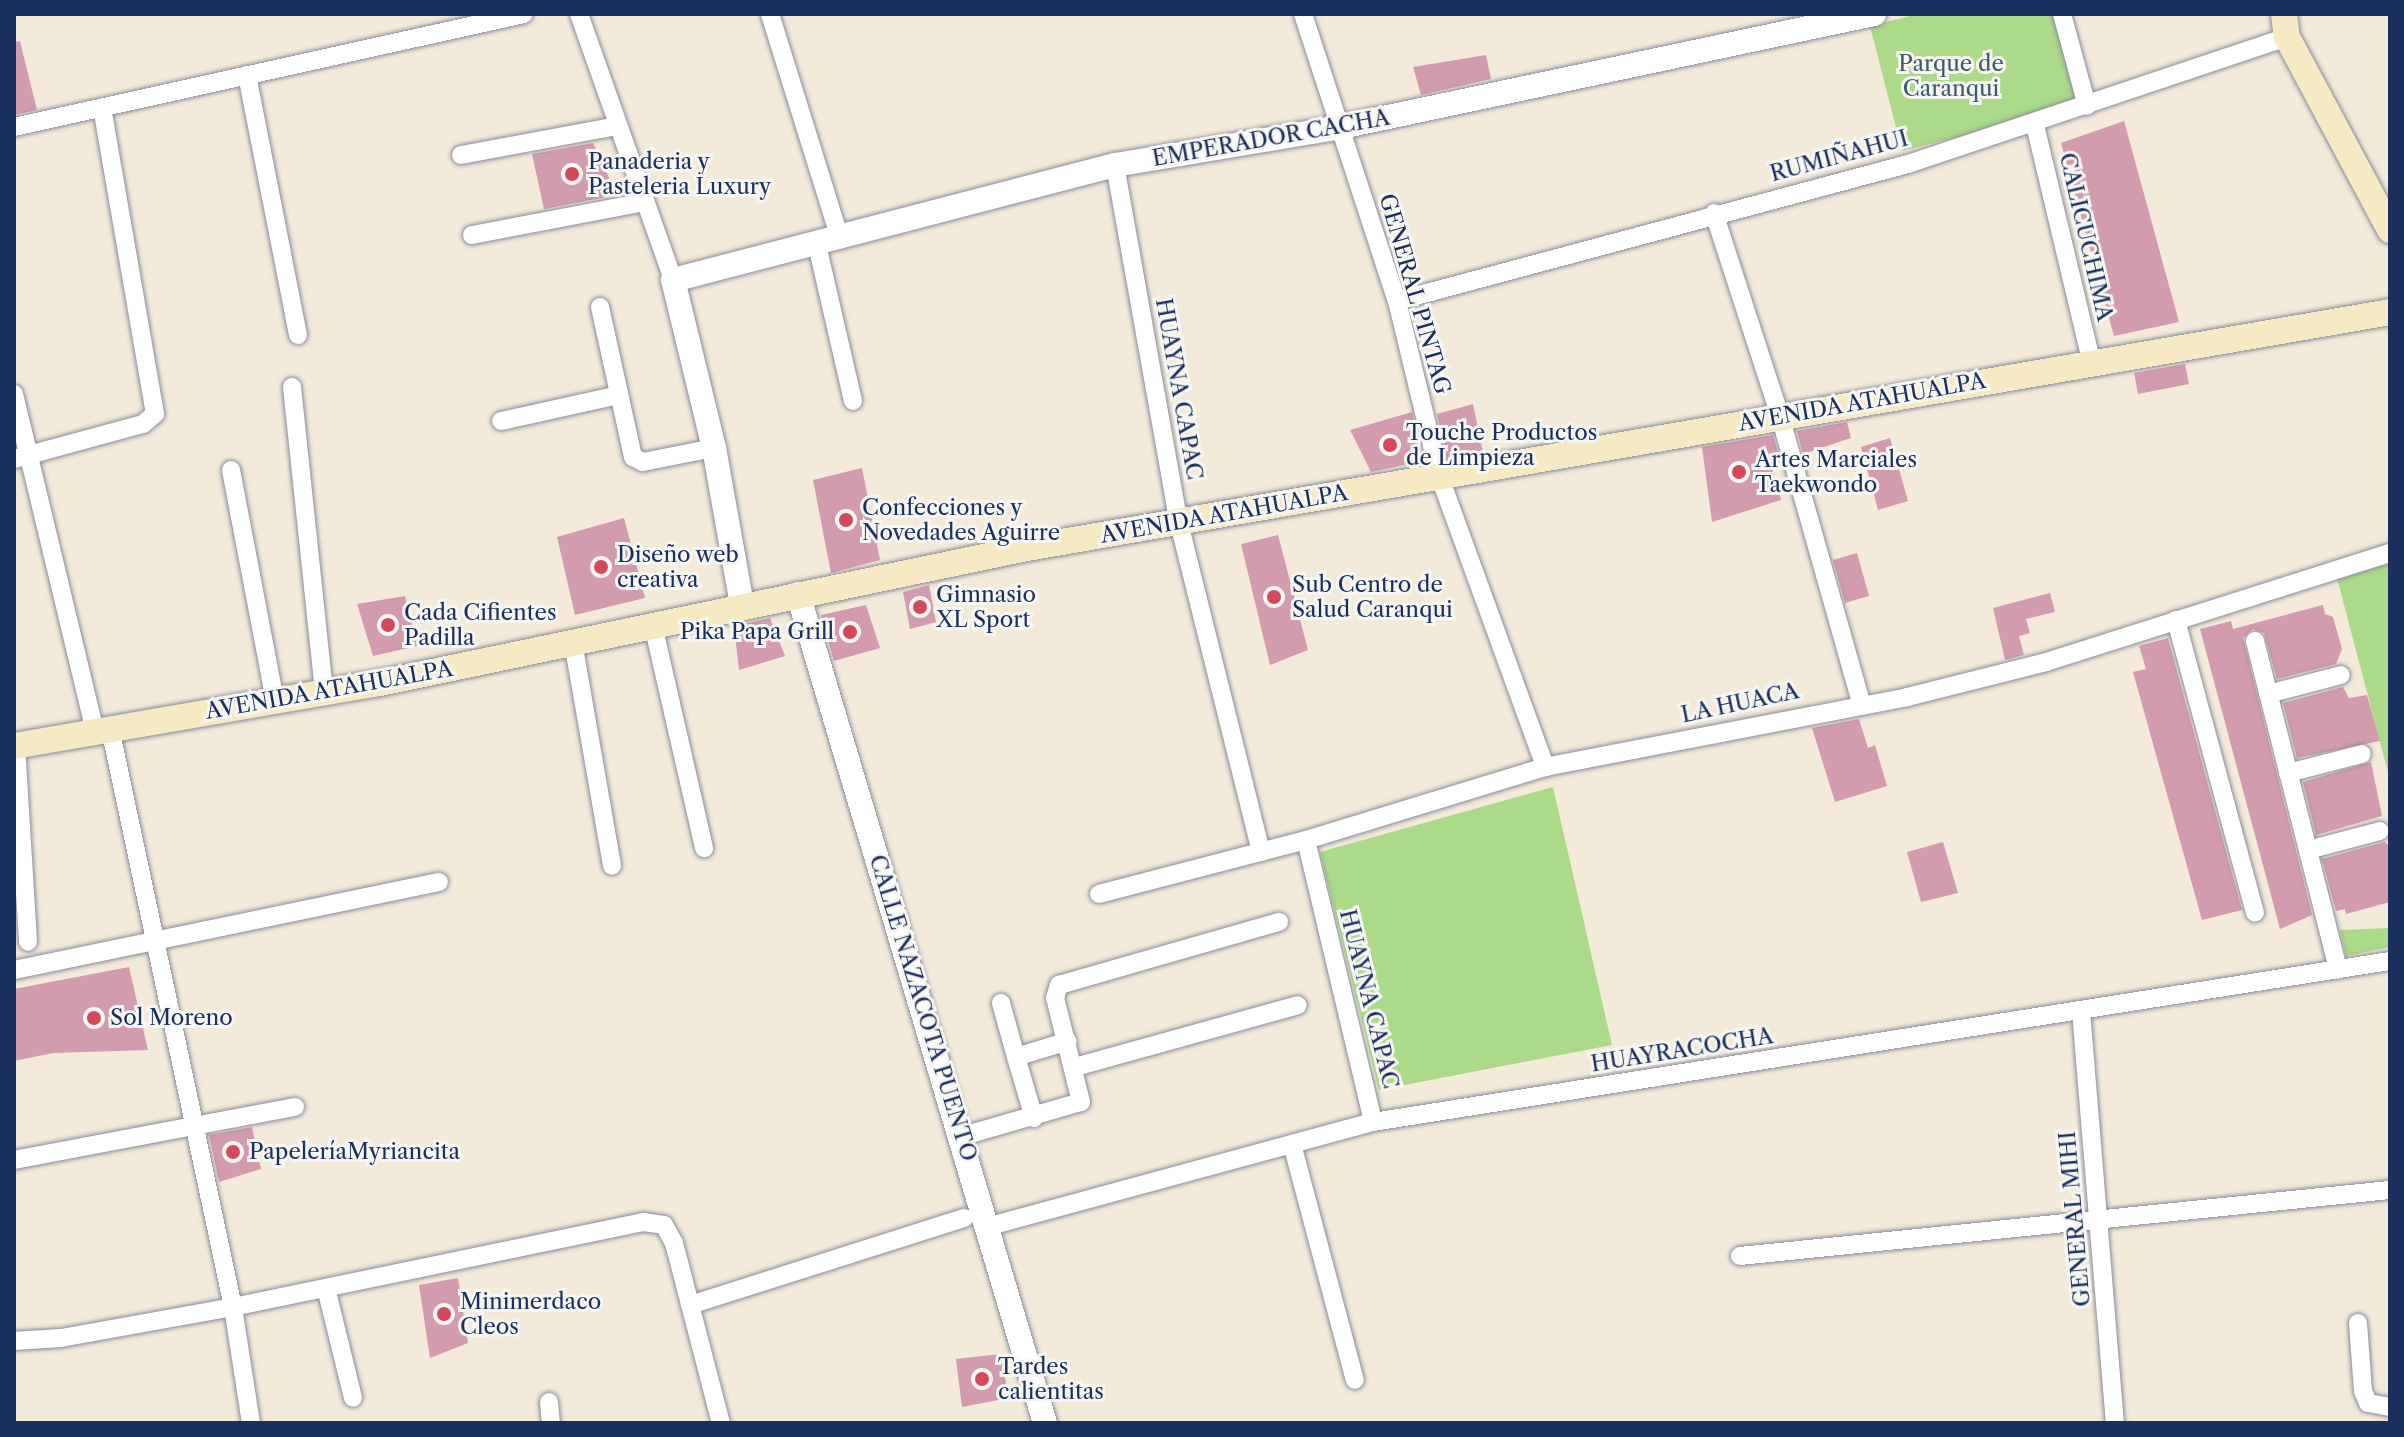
<!DOCTYPE html>
<html>
<head>
<meta charset="utf-8">
<style>
	body { margin:0 }
	#map { position:relative; width:2404px; height:1437px; overflow:hidden; background:#f4eada; font-family:"Libre Caslon Text",serif }
	div>[style] { position:absolute }
	.green>* { inset:0; background:#abda88 }
	.building>* { inset:0; background:#d39bae }
	.roads { filter:drop-shadow(0 0 2px #888c9c) drop-shadow(0 0 2px #888c9c) }
	.minor>* { height:18px; margin:-9px; padding:0 9px; transform-origin:9px; border-radius:9px; background:#fff }
	.tertiary>* { height:24px; margin:-12px; padding:0 12px; transform-origin:12px; border-radius:12px; background:#fff }
	.secondary>* { height:26px; margin:-13px; padding:0 13px; transform-origin:13px; border-radius:13px; background:#f7e9c3 }
	.dots>* { width:22px; height:22px; translate:-50% -50%; box-sizing:border-box; border:4px solid #f6f6f2; border-radius:50% }
	span { translate:-50% -50%; white-space:nowrap; text-align:center; line-height:1.15; -webkit-text-stroke:6px #f6f6f2; paint-order:stroke }
	.park-label { font-size:22px; color:#3f5a68 }
	.street-label { font-size:22px; color:#1b2f5e }
	.poi-label { font-size:22px; color:#1b2f5e }
	.left { translate:0 -50%; text-align:left }
	.right { translate:-100% -50%; text-align:right }
	.frame { position:absolute; inset:0; border:16px solid #1b2f5e; pointer-events:none }
</style>
</head>
<body>
<div id="map">
	<div class="green">
		<div style="clip-path:polygon(1918px 14px,2059px 14px,2083px 105px,1902px 151px,1870px 26px)"></div>
		<div style="clip-path:polygon(2390px 564px,2390px 780px,2337px 578px)"></div>
		<div style="clip-path:polygon(1553px 787px,1612px 1045px,1379px 1090px,1320px 852px)"></div>
		<div style="clip-path:polygon(2390px 928px,2390px 947px,2346px 956px,2340px 930px)"></div>
	</div>
	<div class="building">
		<div style="clip-path:polygon(20px 41px,37px 110px,14px 115px,14px 42px)"></div>
		<div style="clip-path:polygon(1486px 55px,1491px 79px,1421px 95px,1413px 67px)"></div>
		<div style="clip-path:polygon(2124px 121px,2179px 322px,2114px 336px,2061px 143px)"></div>
		<div style="clip-path:polygon(593px 143px,617px 195px,544px 209px,532px 154px)"></div>
		<div style="clip-path:polygon(2185px 364px,2189px 384px,2138px 394px,2134px 373px)"></div>
		<div style="clip-path:polygon(1473px 404px,1483px 452px,1447px 459px,1437px 414px)"></div>
		<div style="clip-path:polygon(1412px 412px,1423px 461px,1371px 472px,1350px 430px)"></div>
		<div style="clip-path:polygon(1847px 422px,1851px 438px,1803px 454px,1797px 431px)"></div>
		<div style="clip-path:polygon(1773px 435px,1781px 462px,1771px 465px,1781px 500px,1712px 522px,1702px 447px)"></div>
		<div style="clip-path:polygon(1890px 438px,1908px 501px,1878px 510px,1861px 447px)"></div>
		<div style="clip-path:polygon(862px 468px,880px 560px,831px 573px,813px 480px)"></div>
		<div style="clip-path:polygon(624px 518px,645px 598px,575px 615px,557px 537px)"></div>
		<div style="clip-path:polygon(1278px 535px,1308px 650px,1270px 665px,1241px 544px)"></div>
		<div style="clip-path:polygon(1857px 553px,1869px 596px,1845px 603px,1833px 560px)"></div>
		<div style="clip-path:polygon(929px 585px,936px 622px,910px 629px,903px 592px)"></div>
		<div style="clip-path:polygon(2050px 593px,2055px 612px,2026px 619px,2030px 633px,2019px 636px,2024px 655px,2005px 660px,1993px 608px)"></div>
		<div style="clip-path:polygon(405px 596px,417px 646px,373px 656px,357px 604px)"></div>
		<div style="clip-path:polygon(866px 605px,880px 648px,834px 661px,821px 615px)"></div>
		<div style="clip-path:polygon(2323px 605px,2325px 614px,2333px 617px,2342px 649px,2336px 664px,2277px 679px,2264px 633px,2253px 629px,2243px 638px,2312px 915px,2280px 929px,2200px 629px,2231px 621px,2233px 629px)"></div>
		<div style="clip-path:polygon(770px 618px,785px 656px,739px 670px,734px 626px)"></div>
		<div style="clip-path:polygon(2168px 638px,2242px 910px,2202px 920px,2133px 672px,2146px 669px,2139px 646px)"></div>
		<div style="clip-path:polygon(2343px 687px,2349px 698px,2367px 695px,2380px 741px,2297px 758px,2283px 703px)"></div>
		<div style="clip-path:polygon(1859px 719px,1868px 748px,1875px 745px,1887px 786px,1835px 802px,1812px 728px)"></div>
		<div style="clip-path:polygon(2371px 762px,2382px 816px,2316px 835px,2303px 782px)"></div>
		<div style="clip-path:polygon(1943px 842px,1958px 893px,1921px 902px,1907px 852px)"></div>
		<div style="clip-path:polygon(2385px 842px,2390px 847px,2390px 902px,2346px 914px,2345px 909px,2336px 911px,2322px 859px)"></div>
		<div style="clip-path:polygon(129px 967px,148px 1050px,53px 1053px,14px 1061px,14px 989px)"></div>
		<div style="clip-path:polygon(252px 1127px,261px 1169px,219px 1182px,209px 1135px)"></div>
		<div style="clip-path:polygon(458px 1278px,468px 1343px,430px 1358px,419px 1285px)"></div>
		<div style="clip-path:polygon(1000px 1354px,1009px 1398px,962px 1407px,956px 1359px)"></div>
	</div>
	<div class="roads">
		<div class="minor">
			<div style="left:579px;top:14px;width:282px;rotate:70.5deg"></div>
			<div style="left:770px;top:14px;width:236px;rotate:72.7deg"></div>
			<div style="left:1303px;top:14px;width:302px;rotate:71.9deg"></div>
			<div style="left:1397px;top:301px;width:179px;rotate:76.4deg"></div>
			<div style="left:1439px;top:475px;width:311px;rotate:70deg"></div>
			<div style="left:2062px;top:14px;width:95px;rotate:74.8deg"></div>
			<div style="left:247px;top:75px;width:265px;rotate:78.9deg"></div>
			<div style="left:2035px;top:125px;width:242px;rotate:76.6deg"></div>
			<div style="left:14px;top:127px;width:522px;rotate:-12.49deg"></div>
			<div style="left:461px;top:155px;width:159px;rotate:-10.5deg"></div>
			<div style="left:1115px;top:165px;width:364px;rotate:79.9deg"></div>
			<div style="left:1179px;top:523px;width:339px;rotate:76deg"></div>
			<div style="left:1714px;top:213px;width:213px;rotate:72deg"></div>
			<div style="left:1780px;top:416px;width:297px;rotate:74.2deg"></div>
			<div style="left:472px;top:235px;width:176px;rotate:-10.8deg"></div>
			<div style="left:817px;top:245px;width:160px;rotate:77deg"></div>
			<div style="left:1397px;top:301px;width:529px;rotate:-15.01deg"></div>
			<div style="left:1908px;top:164px;width:400px;rotate:-18.5deg"></div>
			<div style="left:600px;top:307px;width:154px;rotate:77.6deg"></div>
			<div style="left:633px;top:457px;width:11px;rotate:27deg"></div>
			<div style="left:643px;top:462px;width:72px;rotate:-11.2deg"></div>
			<div style="left:292px;top:387px;width:306px;rotate:84deg"></div>
			<div style="left:14px;top:394px;width:347px;rotate:76.5deg"></div>
			<div style="left:501px;top:421px;width:121px;rotate:-12.4deg"></div>
			<div style="left:14px;top:459px;width:134px;rotate:-15.2deg"></div>
			<div style="left:143px;top:424px;width:16px;rotate:-40deg"></div>
			<div style="left:155px;top:414px;width:311px;rotate:-99.8deg"></div>
			<div style="left:231px;top:470px;width:235px;rotate:79.2deg"></div>
			<div style="left:2176px;top:620px;width:303px;rotate:74.9deg"></div>
			<div style="left:653px;top:625px;width:229px;rotate:77.1deg"></div>
			<div style="left:2255px;top:641px;width:339px;rotate:75.8deg"></div>
			<div style="left:573px;top:642px;width:227px;rotate:80.1deg"></div>
			<div style="left:2268px;top:694px;width:75px;rotate:-14.6deg"></div>
			<div style="left:110px;top:728px;width:592px;rotate:78.01deg"></div>
			<div style="left:233px;top:1307px;width:117px;rotate:81.2deg"></div>
			<div style="left:16px;top:745px;width:197px;rotate:86.5deg"></div>
			<div style="left:2288px;top:773px;width:76px;rotate:-14.4deg"></div>
			<div style="left:1306px;top:840px;width:290px;rotate:76.6deg"></div>
			<div style="left:2308px;top:850px;width:74px;rotate:-14.8deg"></div>
			<div style="left:1099px;top:894px;width:214px;rotate:-14.6deg"></div>
			<div style="left:1306px;top:840px;width:250px;rotate:-17deg"></div>
			<div style="left:1545px;top:767px;width:369px;rotate:-10.9deg"></div>
			<div style="left:1907px;top:697px;width:143px;rotate:-14.1deg"></div>
			<div style="left:2046px;top:662px;width:361px;rotate:-17.6deg"></div>
			<div style="left:14px;top:970px;width:434px;rotate:-11.7deg"></div>
			<div style="left:1001px;top:1003px;width:56px;rotate:74.5deg"></div>
			<div style="left:2081px;top:1011px;width:413px;rotate:85.3deg"></div>
			<div style="left:1075px;top:1067px;width:231px;rotate:-15.5deg"></div>
			<div style="left:1034px;top:1118px;width:64px;rotate:-106.4deg"></div>
			<div style="left:1016px;top:1057px;width:54px;rotate:-17.1deg"></div>
			<div style="left:963px;top:1136px;width:123px;rotate:-16.1deg"></div>
			<div style="left:1081px;top:1102px;width:107px;rotate:-104deg"></div>
			<div style="left:1055px;top:998px;width:14px;rotate:-73deg"></div>
			<div style="left:1059px;top:985px;width:229px;rotate:-16deg"></div>
			<div style="left:1292px;top:1144px;width:244px;rotate:75.1deg"></div>
			<div style="left:14px;top:1160px;width:286px;rotate:-10.7deg"></div>
			<div style="left:990px;top:1226px;width:397px;rotate:-15.2deg"></div>
			<div style="left:1373px;top:1122px;width:1030px;rotate:-9deg"></div>
			<div style="left:1740px;top:1256px;width:653px;rotate:-5.8deg"></div>
			<div style="left:326px;top:1288px;width:113px;rotate:76.2deg"></div>
			<div style="left:690px;top:1305px;width:288px;rotate:-17.6deg"></div>
			<div style="left:2358px;top:1323px;width:68px;rotate:85.8deg"></div>
			<div style="left:2363px;top:1391px;width:13px;rotate:67deg"></div>
			<div style="left:2368px;top:1403px;width:22px;rotate:10deg"></div>
			<div style="left:14px;top:1341px;width:47px;rotate:-3.7deg"></div>
			<div style="left:61px;top:1338px;width:175px;rotate:-10.2deg"></div>
			<div style="left:233px;top:1307px;width:419px;rotate:-11.7deg"></div>
			<div style="left:643px;top:1222px;width:21px;rotate:8deg"></div>
			<div style="left:664px;top:1225px;width:21px;rotate:61deg"></div>
			<div style="left:674px;top:1243px;width:186px;rotate:75.4deg"></div>
			<div style="left:549px;top:1402px;width:21px;rotate:85deg"></div>
		</div>
		<div class="tertiary">
			<div style="left:798px;top:594px;width:865px;rotate:73.41deg"></div>
			<div style="left:742px;top:605px;width:159px;rotate:-100.1deg"></div>
			<div style="left:714px;top:448px;width:173px;rotate:-103.7deg"></div>
			<div style="left:673px;top:280px;width:457px;rotate:-14.6deg"></div>
			<div style="left:1115px;top:165px;width:229px;rotate:-9.5deg"></div>
			<div style="left:1341px;top:127px;width:545px;rotate:-11.97deg"></div>
		</div>
		<div class="secondary">
			<div style="left:2284px;top:14px;width:23px;rotate:83deg"></div>
			<div style="left:2287px;top:37px;width:219px;rotate:61.9deg"></div>
			<div style="left:14px;top:746px;width:371px;rotate:-9.8deg"></div>
			<div style="left:380px;top:683px;width:661px;rotate:-11.79deg"></div>
			<div style="left:1027px;top:548px;width:1383px;rotate:-9.82deg"></div>
		</div>
	</div>
	<div class="dots">
		<div style="left:572px;top:174px;background:#d1495b"></div>
		<div style="left:1390px;top:445px;background:#d1495b"></div>
		<div style="left:1739px;top:472px;background:#d1495b"></div>
		<div style="left:846px;top:520px;background:#d1495b"></div>
		<div style="left:601px;top:567px;background:#d1495b"></div>
		<div style="left:1274px;top:597px;background:#d1495b"></div>
		<div style="left:920px;top:607px;background:#d1495b"></div>
		<div style="left:388px;top:625px;background:#d1495b"></div>
		<div style="left:850px;top:632px;background:#d1495b"></div>
		<div style="left:94px;top:1018px;background:#d1495b"></div>
		<div style="left:233px;top:1152px;background:#d1495b"></div>
		<div style="left:444px;top:1314px;background:#d1495b"></div>
		<div style="left:982px;top:1379px;background:#d1495b"></div>
	</div>
	<div class="park-label">
		<span style="left:1951px;top:76px">Parque de<br>Caranqui</span>
	</div>
	<div class="street-label">
		<span style="left:1271px;top:138px;rotate:-10deg">EMPERADOR CACHA</span>
		<span style="left:1839px;top:156px;rotate:-15deg">RUMIÑAHUI</span>
		<span style="left:2086px;top:237px;rotate:77deg">CALICUCHIMA</span>
		<span style="left:1415px;top:294px;rotate:74deg">GENERAL PINTAG</span>
		<span style="left:1179px;top:389px;rotate:80deg">HUAYNA CAPAC</span>
		<span style="left:1862px;top:402px;rotate:-10deg">AVENIDA ATAHUALPA</span>
		<span style="left:1224px;top:514px;rotate:-10deg">AVENIDA ATAHUALPA</span>
		<span style="left:329px;top:690px;rotate:-10deg">AVENIDA ATAHUALPA</span>
		<span style="left:1740px;top:703px;rotate:-12deg">LA HUACA</span>
		<span style="left:1369px;top:999px;rotate:76deg">HUAYNA CAPAC</span>
		<span style="left:923px;top:1008px;rotate:73deg">CALLE NAZACOTA PUENTO</span>
		<span style="left:1682px;top:1050px;rotate:-9deg">HUAYRACOCHA</span>
		<span style="left:2075px;top:1219px;rotate:-95deg">GENERAL MIHI</span>
	</div>
	<div class="poi-label">
		<span class="left" style="left:588px;top:174px">Panaderia y<br>Pasteleria Luxury</span>
		<span class="left" style="left:1406px;top:445px">Touche Productos<br>de Limpieza</span>
		<span class="left" style="left:1755px;top:472px">Artes Marciales<br>Taekwondo</span>
		<span class="left" style="left:862px;top:520px">Confecciones y<br>Novedades Aguirre</span>
		<span class="left" style="left:617px;top:567px">Diseño web<br>creativa</span>
		<span class="left" style="left:1292px;top:597px">Sub Centro de<br>Salud Caranqui</span>
		<span class="left" style="left:936px;top:607px">Gimnasio<br>XL Sport</span>
		<span class="left" style="left:404px;top:625px">Cada Cifientes<br>Padilla</span>
		<span class="right" style="left:834px;top:632px">Pika Papa Grill</span>
		<span class="left" style="left:110px;top:1018px">Sol Moreno</span>
		<span class="left" style="left:249px;top:1152px">PapeleríaMyriancita</span>
		<span class="left" style="left:460px;top:1314px">Minimerdaco<br>Cleos</span>
		<span class="left" style="left:998px;top:1379px">Tardes<br>calientitas</span>
	</div>
	<div class="frame"></div>
</div>
</body>
</html>
